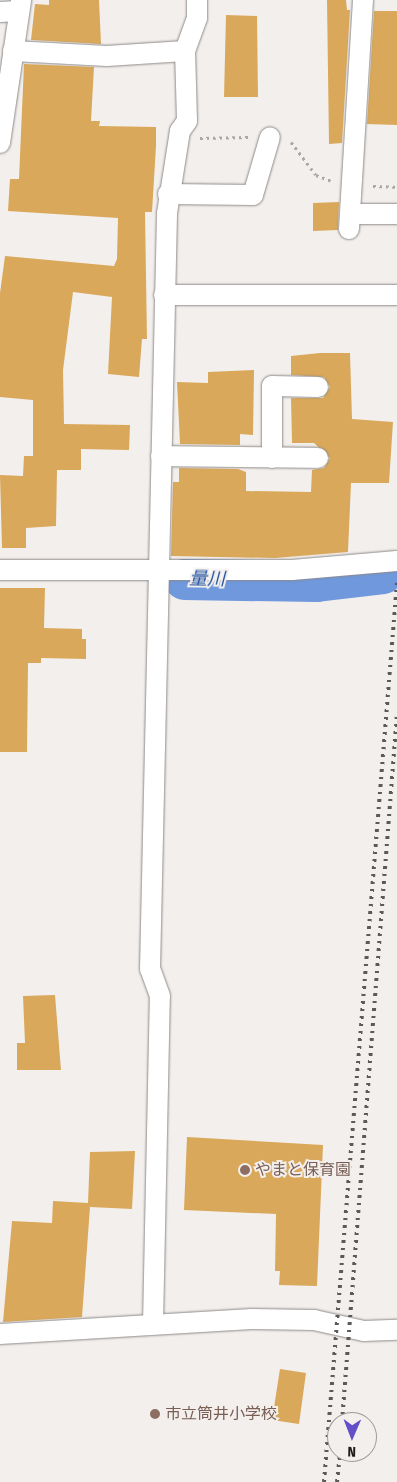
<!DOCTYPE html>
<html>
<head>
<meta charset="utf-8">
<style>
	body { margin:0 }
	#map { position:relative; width:397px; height:1482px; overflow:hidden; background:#f3efed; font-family:"Fira Sans Condensed","Noto Sans JP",sans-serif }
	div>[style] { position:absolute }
	.stream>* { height:7px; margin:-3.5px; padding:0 3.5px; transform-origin:3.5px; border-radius:3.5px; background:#6f98dd }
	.river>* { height:41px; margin:-20.5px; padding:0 20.5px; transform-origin:20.5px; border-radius:20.5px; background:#6f98dd }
	.building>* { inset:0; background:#d9a85a }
	.path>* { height:3px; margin-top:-1.5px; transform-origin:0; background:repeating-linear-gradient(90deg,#aba7a6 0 2.5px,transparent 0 6.5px) }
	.roads { filter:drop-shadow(0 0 1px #8d8a88) drop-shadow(0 0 1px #8d8a88) }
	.minor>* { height:20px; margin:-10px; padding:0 10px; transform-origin:10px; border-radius:10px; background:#fff }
	.rail>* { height:4px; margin-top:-2px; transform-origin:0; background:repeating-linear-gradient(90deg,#5c5958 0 2.5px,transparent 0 7.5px) }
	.dots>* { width:14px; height:14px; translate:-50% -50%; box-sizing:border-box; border:2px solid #f3efed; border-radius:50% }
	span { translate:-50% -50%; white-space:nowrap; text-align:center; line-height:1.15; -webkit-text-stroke:4px #f3efed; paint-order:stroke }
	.education-label { font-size:16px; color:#785e54 }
	.left { translate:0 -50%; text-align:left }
	.water-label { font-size:18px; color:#1f50a1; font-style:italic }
	.north { position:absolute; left:327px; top:1412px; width:50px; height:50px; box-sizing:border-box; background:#f3efed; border:1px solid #9d9a99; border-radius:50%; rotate:181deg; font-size:14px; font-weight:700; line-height:20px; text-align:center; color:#1d1b1a }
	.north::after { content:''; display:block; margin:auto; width:18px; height:22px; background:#634fc8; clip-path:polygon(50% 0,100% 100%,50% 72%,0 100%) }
</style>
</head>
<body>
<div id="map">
	<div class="stream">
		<div style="left:383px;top:573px;width:14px;rotate:4deg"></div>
	</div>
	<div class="river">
		<div style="left:184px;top:579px;width:132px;rotate:0.9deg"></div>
		<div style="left:316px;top:581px;width:67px;rotate:-6.8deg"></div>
	</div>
	<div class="building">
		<div style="clip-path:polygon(49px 0,99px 0,101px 44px,31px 40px,35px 4px,49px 5px)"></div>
		<div style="clip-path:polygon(327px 0,346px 0,347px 10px,350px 10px,342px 143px,329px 144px)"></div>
		<div style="clip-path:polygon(374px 11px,397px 11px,397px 125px,367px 124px)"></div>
		<div style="clip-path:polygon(226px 15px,257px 16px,258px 97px,224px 97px)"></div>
		<div style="clip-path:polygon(24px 64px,94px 67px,91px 121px,100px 121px,99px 126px,156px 127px,156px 146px,152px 212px,145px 212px,147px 339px,142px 339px,139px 377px,108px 374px,112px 297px,73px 292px,63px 370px,64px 424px,130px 425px,129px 450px,81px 449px,81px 470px,57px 470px,56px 526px,26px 528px,26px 548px,2px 548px,0 475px,23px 476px,24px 456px,33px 456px,33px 400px,0 397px,0 293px,5px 256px,114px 266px,117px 259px,118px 218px,8px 211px,10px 179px,19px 179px)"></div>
		<div style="clip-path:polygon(339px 202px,338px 230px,313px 231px,313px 203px)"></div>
		<div style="clip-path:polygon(320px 353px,350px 353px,352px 419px,393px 422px,389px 483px,351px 483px,348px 552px,275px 558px,171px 556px,173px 482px,179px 482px,179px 468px,238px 469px,246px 472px,246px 491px,311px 492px,312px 470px,324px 468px,330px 458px,314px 443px,292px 443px,291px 398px,323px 398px,330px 387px,324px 377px,291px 375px,291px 356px)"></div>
		<div style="clip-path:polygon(254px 370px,253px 435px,240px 434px,240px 445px,180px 444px,177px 382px,208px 383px,208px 372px)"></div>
		<div style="clip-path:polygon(0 588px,45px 588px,44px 628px,82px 629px,82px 639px,86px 639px,86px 659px,41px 658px,41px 663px,28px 663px,27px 752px,0 752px)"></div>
		<div style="clip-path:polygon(55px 995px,61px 1070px,17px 1070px,17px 1043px,25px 1043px,23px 996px)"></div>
		<div style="clip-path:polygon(187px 1137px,323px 1145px,317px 1286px,279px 1285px,280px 1271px,275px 1271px,276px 1214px,184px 1210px)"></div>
		<div style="clip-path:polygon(135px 1151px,132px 1209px,90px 1207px,82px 1317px,3px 1322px,12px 1221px,52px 1223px,53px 1201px,88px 1203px,90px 1152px)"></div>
		<div style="clip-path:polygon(280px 1369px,306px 1373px,299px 1424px,272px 1420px)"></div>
	</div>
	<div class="path">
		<div style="left:200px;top:138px;width:48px;rotate:-1.2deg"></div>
		<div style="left:291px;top:142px;width:41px;rotate:52.9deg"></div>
		<div style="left:316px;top:175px;width:17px;rotate:21deg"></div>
		<div style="left:373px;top:186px;width:24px;rotate:2deg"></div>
	</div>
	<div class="roads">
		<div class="minor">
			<div style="left:0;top:12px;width:18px;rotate:-3deg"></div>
			<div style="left:13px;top:51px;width:94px;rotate:3deg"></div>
			<div style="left:107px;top:56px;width:78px;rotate:-3.7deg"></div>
			<div style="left:0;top:143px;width:145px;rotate:-81.6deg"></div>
			<div style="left:168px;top:194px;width:85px;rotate:0.7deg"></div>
			<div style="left:253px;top:195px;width:60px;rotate:-73.7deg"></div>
			<div style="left:351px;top:214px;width:46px"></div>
			<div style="left:349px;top:229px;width:229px;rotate:-86.5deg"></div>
			<div style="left:164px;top:295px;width:233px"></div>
			<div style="left:161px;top:456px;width:157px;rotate:0.7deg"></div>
			<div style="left:272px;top:458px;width:72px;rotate:-90deg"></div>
			<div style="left:272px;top:386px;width:46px;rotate:1.2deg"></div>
			<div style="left:0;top:570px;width:292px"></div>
			<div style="left:292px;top:570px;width:105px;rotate:-4.9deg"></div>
			<div style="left:153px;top:1324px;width:328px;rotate:-88.8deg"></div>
			<div style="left:160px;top:996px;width:29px;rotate:-110deg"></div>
			<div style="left:150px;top:969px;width:756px;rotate:-88.71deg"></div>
			<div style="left:167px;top:213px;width:83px;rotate:-81deg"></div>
			<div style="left:180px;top:131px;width:12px;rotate:-55deg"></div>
			<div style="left:187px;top:121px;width:70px;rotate:-91.6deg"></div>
			<div style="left:185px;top:51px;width:35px;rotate:-70deg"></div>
			<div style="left:197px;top:18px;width:18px;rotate:-90deg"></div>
			<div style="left:0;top:1334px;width:252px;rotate:-3.4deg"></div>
			<div style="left:252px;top:1319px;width:62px;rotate:0.9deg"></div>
			<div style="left:314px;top:1320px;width:51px;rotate:12.4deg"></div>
			<div style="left:364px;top:1331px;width:33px;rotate:-2deg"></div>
		</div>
	</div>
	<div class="rail">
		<div style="left:342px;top:1422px;width:710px;rotate:-85.56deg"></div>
		<div style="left:324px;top:1482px;width:902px;rotate:-85.36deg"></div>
		<div style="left:337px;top:1482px;width:30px;rotate:-84deg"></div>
	</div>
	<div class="dots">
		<div style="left:245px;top:1170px;background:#8d6e63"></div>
		<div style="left:155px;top:1414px;background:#8d6e63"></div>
	</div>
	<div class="education-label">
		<span class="left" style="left:255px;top:1170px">やまと保育園</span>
		<span class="left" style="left:165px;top:1414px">市立筒井小学校</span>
	</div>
	<div class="water-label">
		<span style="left:207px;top:579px;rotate:1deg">量川</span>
	</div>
	<div class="north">N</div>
</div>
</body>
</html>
